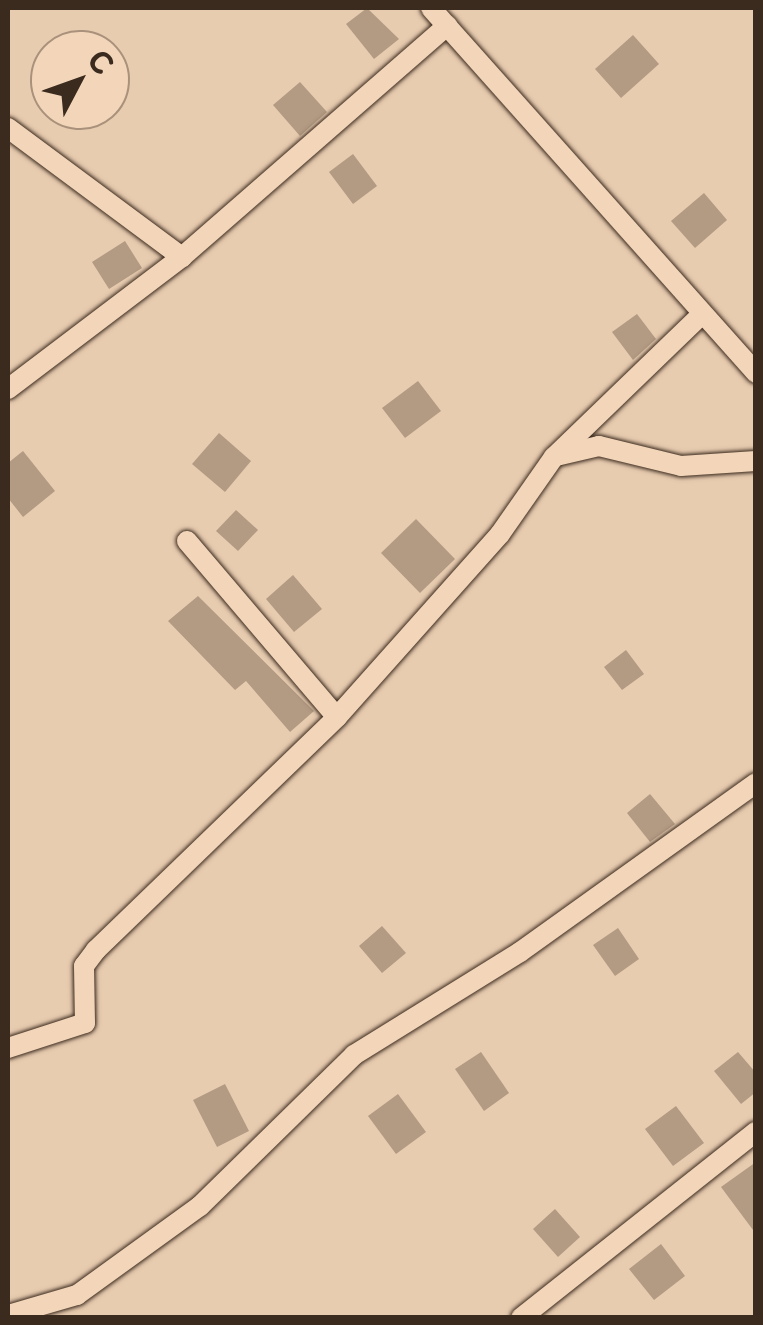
<!DOCTYPE html>
<html>
<head>
<meta charset="utf-8">
<style>
	body { margin:0 }
	#map { position:relative; width:763px; height:1325px; overflow:hidden; background:#e8ccb0; font-family:"Playpen Sans",sans-serif }
	div>[style] { position:absolute }
	.building>* { inset:0; background:#b29a83 }
	.roads { filter:drop-shadow(0 0 2px #3b2a1e) drop-shadow(0 0 2px #3b2a1e) }
	.minor>* { height:20px; margin:-10px; padding:0 10px; transform-origin:10px; border-radius:10px; background:#f3d6b9 }
	span { translate:-50% -50%; white-space:nowrap; text-align:center; line-height:1.15; -webkit-text-stroke:9px #f3d6b9; paint-order:stroke }
	.frame { position:absolute; inset:0; border:10px solid #3b2a1e; pointer-events:none }
	.north { position:absolute; left:30px; top:30px; width:100px; height:100px; box-sizing:border-box; background:#f3d6b9; border:2px solid #a9917b; border-radius:50%; rotate:49deg; font-size:28px; font-weight:700; line-height:40px; text-align:center; color:#3b2a1e }
	.north::after { content:''; display:block; margin:auto; width:35px; height:45px; background:#3b2a1e; clip-path:polygon(50% 0,100% 100%,50% 72%,0 100%) }
</style>
</head>
<body>
<div id="map">
	<div class="building">
		<div style="clip-path:polygon(367px 8px,399px 39px,374px 59px,346px 24px)"></div>
		<div style="clip-path:polygon(633px 35px,659px 64px,621px 98px,595px 69px)"></div>
		<div style="clip-path:polygon(300px 82px,327px 112px,300px 136px,273px 105px)"></div>
		<div style="clip-path:polygon(353px 154px,377px 186px,353px 204px,329px 172px)"></div>
		<div style="clip-path:polygon(704px 193px,727px 220px,695px 248px,671px 221px)"></div>
		<div style="clip-path:polygon(125px 241px,142px 268px,109px 289px,92px 262px)"></div>
		<div style="clip-path:polygon(637px 314px,656px 339px,633px 360px,612px 332px)"></div>
		<div style="clip-path:polygon(418px 381px,441px 411px,405px 438px,382px 408px)"></div>
		<div style="clip-path:polygon(219px 433px,251px 461px,225px 492px,192px 464px)"></div>
		<div style="clip-path:polygon(23px 451px,55px 491px,23px 517px,8px 498px,8px 463px)"></div>
		<div style="clip-path:polygon(236px 510px,258px 530px,238px 551px,216px 531px)"></div>
		<div style="clip-path:polygon(416px 519px,455px 559px,420px 593px,381px 553px)"></div>
		<div style="clip-path:polygon(293px 575px,322px 609px,294px 632px,266px 599px)"></div>
		<div style="clip-path:polygon(198px 596px,314px 711px,290px 732px,246px 681px,235px 690px,168px 621px)"></div>
		<div style="clip-path:polygon(626px 650px,644px 674px,622px 690px,604px 667px)"></div>
		<div style="clip-path:polygon(650px 794px,675px 824px,650px 842px,627px 813px)"></div>
		<div style="clip-path:polygon(382px 926px,406px 953px,382px 973px,359px 946px)"></div>
		<div style="clip-path:polygon(618px 928px,639px 959px,615px 976px,593px 945px)"></div>
		<div style="clip-path:polygon(481px 1052px,509px 1093px,484px 1111px,455px 1069px)"></div>
		<div style="clip-path:polygon(738px 1052px,756px 1073px,756px 1092px,741px 1104px,714px 1071px)"></div>
		<div style="clip-path:polygon(225px 1084px,249px 1131px,217px 1147px,193px 1100px)"></div>
		<div style="clip-path:polygon(398px 1094px,426px 1132px,396px 1154px,368px 1116px)"></div>
		<div style="clip-path:polygon(676px 1106px,704px 1143px,673px 1166px,645px 1129px)"></div>
		<div style="clip-path:polygon(756px 1162px,756px 1234px,721px 1187px)"></div>
		<div style="clip-path:polygon(555px 1209px,580px 1237px,558px 1257px,533px 1229px)"></div>
		<div style="clip-path:polygon(661px 1244px,685px 1276px,654px 1300px,629px 1269px)"></div>
	</div>
	<div class="roads">
		<div class="minor">
			<div style="left:431px;top:8px;width:489px;rotate:48.3deg"></div>
			<div style="left:8px;top:128px;width:217px;rotate:36.6deg"></div>
			<div style="left:8px;top:389px;width:218px;rotate:-37.2deg"></div>
			<div style="left:182px;top:257px;width:352px;rotate:-41.1deg"></div>
			<div style="left:556px;top:456px;width:44px;rotate:-13.1deg"></div>
			<div style="left:599px;top:446px;width:84px;rotate:13.7deg"></div>
			<div style="left:681px;top:466px;width:75px;rotate:-3.8deg"></div>
			<div style="left:187px;top:541px;width:231px;rotate:49.6deg"></div>
			<div style="left:337px;top:717px;width:245px;rotate:-48.3deg"></div>
			<div style="left:500px;top:534px;width:94px;rotate:-55deg"></div>
			<div style="left:554px;top:457px;width:204px;rotate:-44deg"></div>
			<div style="left:8px;top:1048px;width:81px;rotate:-18deg"></div>
			<div style="left:85px;top:1023px;width:57px;rotate:-91deg"></div>
			<div style="left:84px;top:966px;width:20px;rotate:-53deg"></div>
			<div style="left:96px;top:950px;width:335px;rotate:-44deg"></div>
			<div style="left:8px;top:1315px;width:72px;rotate:-16.2deg"></div>
			<div style="left:77px;top:1295px;width:152px;rotate:-35.9deg"></div>
			<div style="left:200px;top:1206px;width:216px;rotate:-44.4deg"></div>
			<div style="left:354px;top:1055px;width:195px;rotate:-31.8deg"></div>
			<div style="left:520px;top:952px;width:290px;rotate:-35.6deg"></div>
			<div style="left:521px;top:1318px;width:300px;rotate:-38.4deg"></div>
		</div>
	</div>
	<div class="frame"></div>
	<div class="north">С</div>
</div>
</body>
</html>
